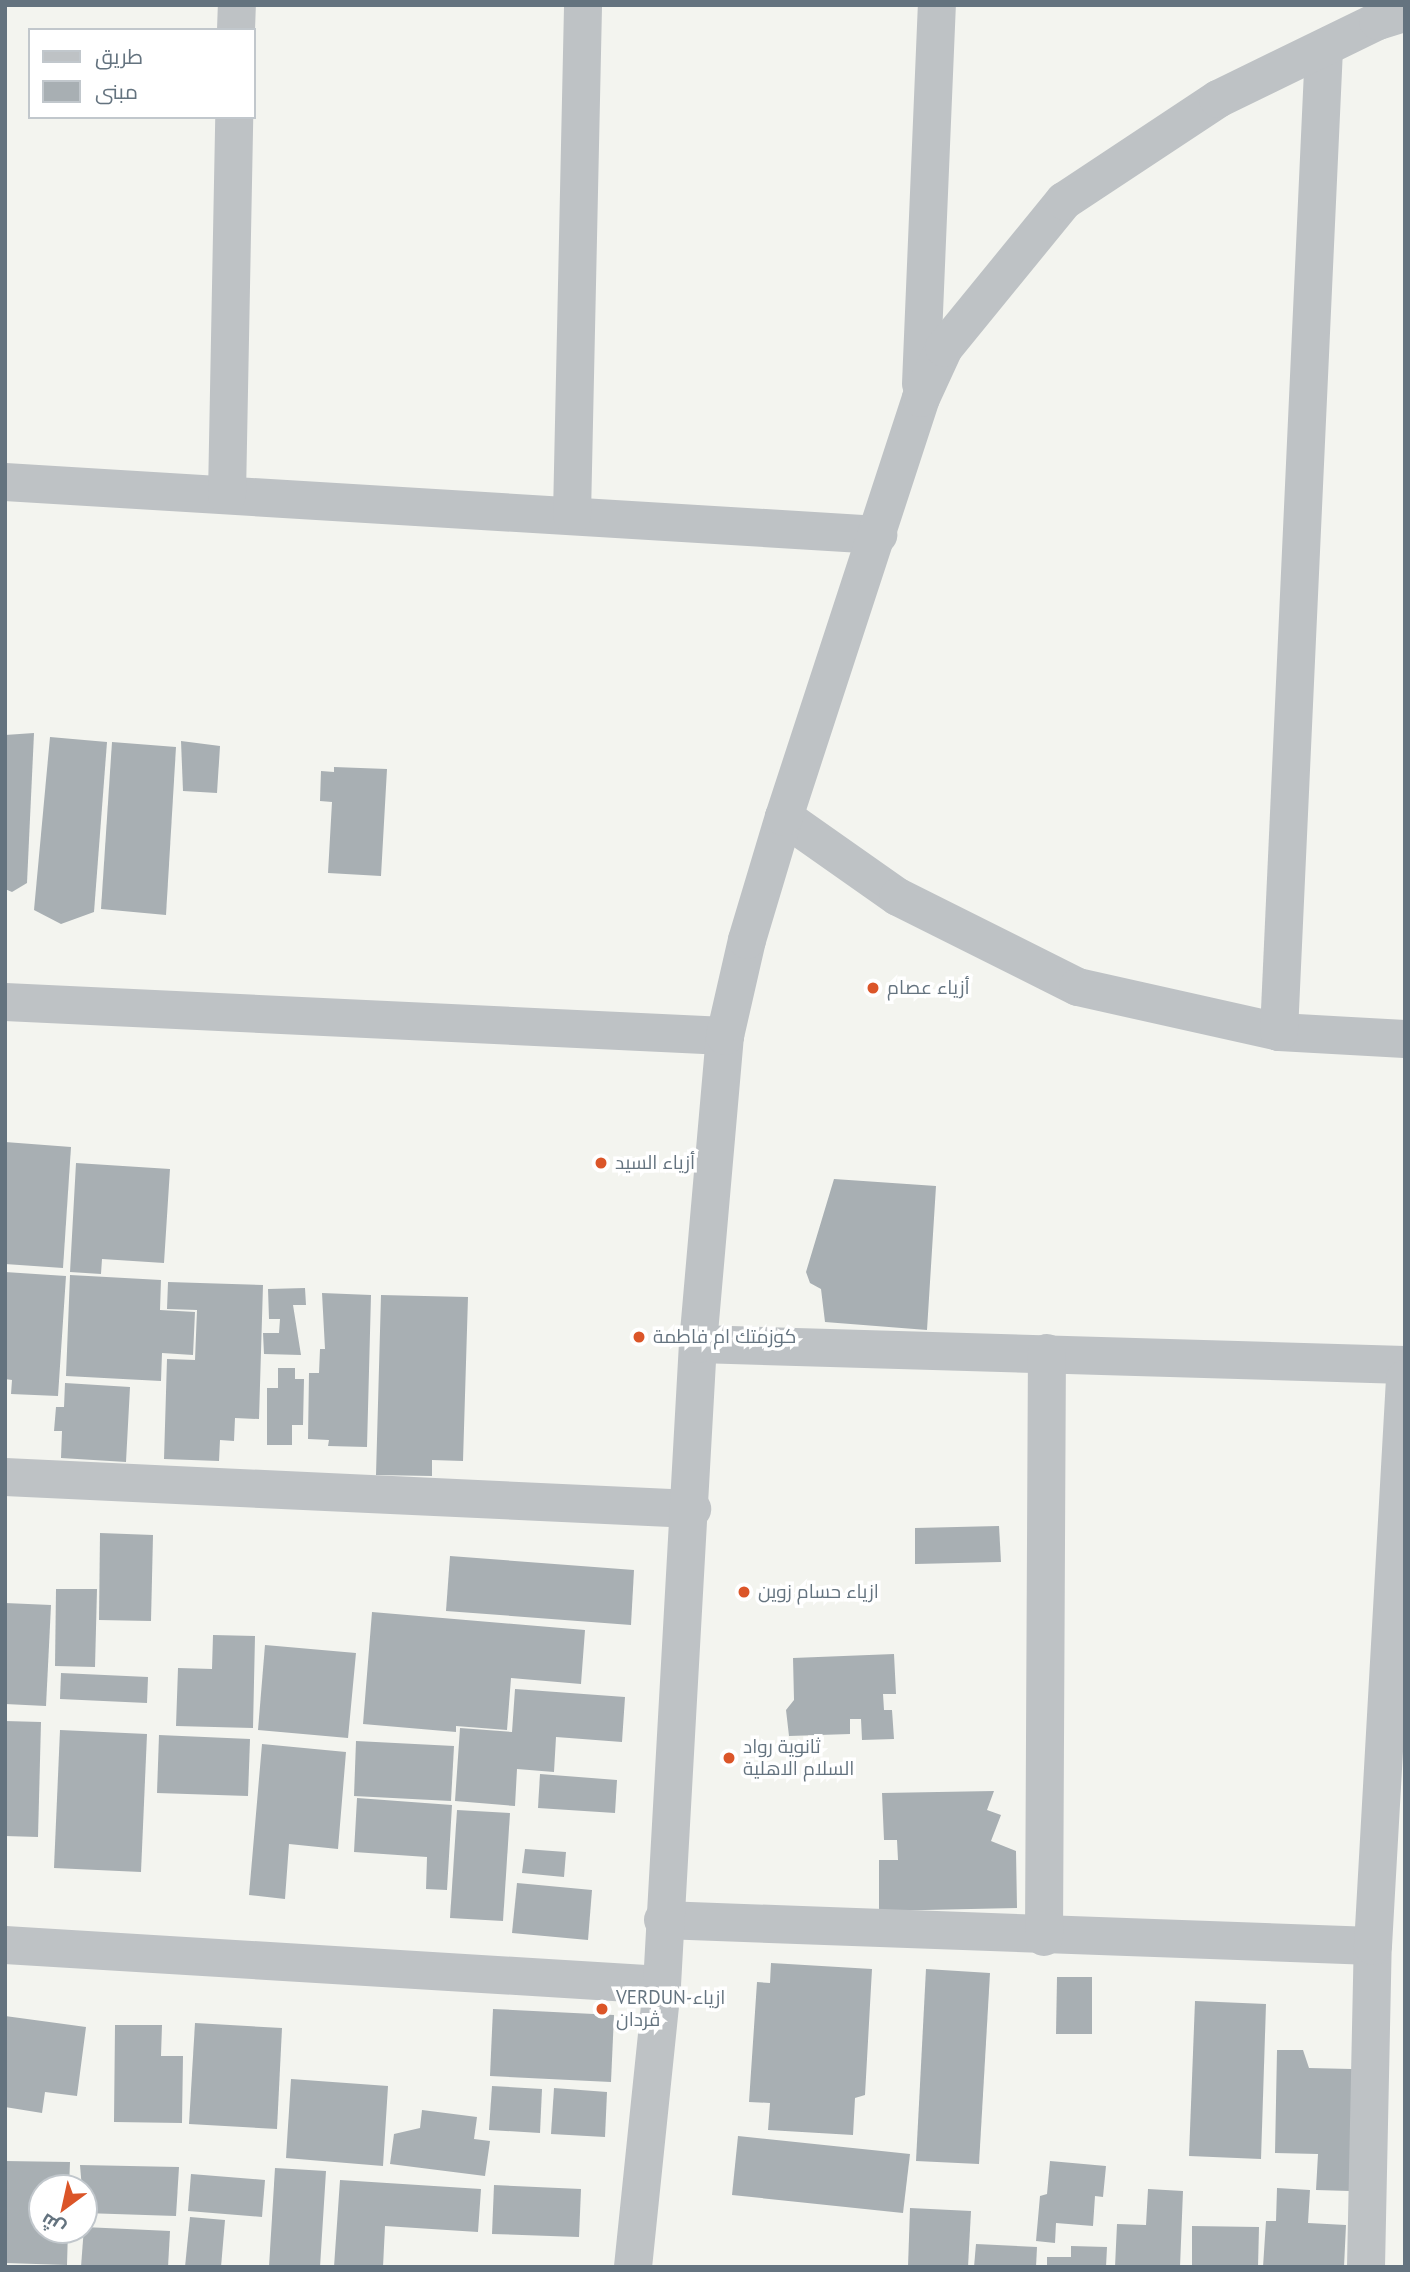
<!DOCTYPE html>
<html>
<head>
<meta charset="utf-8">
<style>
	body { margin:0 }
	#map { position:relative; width:1410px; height:2272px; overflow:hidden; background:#f3f4ef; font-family:"PT Sans",Cairo,sans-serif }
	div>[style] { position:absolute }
	.building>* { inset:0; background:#a8afb3 }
	.minor>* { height:38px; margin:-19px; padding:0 19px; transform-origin:19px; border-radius:19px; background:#bec2c5 }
	.dots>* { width:19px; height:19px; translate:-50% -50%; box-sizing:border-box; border:4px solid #fff; border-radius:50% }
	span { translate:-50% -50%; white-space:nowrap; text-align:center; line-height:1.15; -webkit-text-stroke:7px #fff; paint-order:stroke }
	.poi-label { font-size:19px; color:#64737f }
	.left { translate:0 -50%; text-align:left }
	.frame { position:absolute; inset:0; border:7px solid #64737f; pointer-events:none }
	.legend { position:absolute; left:28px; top:28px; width:228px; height:91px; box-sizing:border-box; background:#fff; border:2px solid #c1c7cc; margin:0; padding:9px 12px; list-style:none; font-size:21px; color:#64737f }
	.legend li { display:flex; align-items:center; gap:14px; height:35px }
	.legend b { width:35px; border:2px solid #c1c7cc }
	.north { position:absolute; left:28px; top:2174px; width:70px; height:70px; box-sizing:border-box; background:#fff; border:2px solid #c1c7cc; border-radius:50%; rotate:213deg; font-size:19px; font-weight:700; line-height:28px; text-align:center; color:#64737f }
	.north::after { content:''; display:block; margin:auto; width:24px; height:32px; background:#db5528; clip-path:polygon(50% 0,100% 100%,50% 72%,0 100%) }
</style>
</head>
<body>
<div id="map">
	<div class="building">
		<div style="clip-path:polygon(34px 733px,27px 883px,12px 892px,5px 889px,5px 735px)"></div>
		<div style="clip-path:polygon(50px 737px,107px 742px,94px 912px,61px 924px,34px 910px)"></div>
		<div style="clip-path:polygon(181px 741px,220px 746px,217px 793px,183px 791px)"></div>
		<div style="clip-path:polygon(112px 742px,176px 747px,166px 915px,101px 909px)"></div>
		<div style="clip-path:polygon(334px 767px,387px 769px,381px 876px,328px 873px,332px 802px,320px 801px,321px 771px,334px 772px)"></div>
		<div style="clip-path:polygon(5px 1142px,71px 1147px,63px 1268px,5px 1264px)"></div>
		<div style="clip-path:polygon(76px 1163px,170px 1169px,164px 1263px,102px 1259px,101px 1274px,70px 1272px)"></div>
		<div style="clip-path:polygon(834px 1179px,936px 1186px,927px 1330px,825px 1322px,821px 1289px,810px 1283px,806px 1272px)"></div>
		<div style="clip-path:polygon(5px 1272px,66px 1276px,58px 1396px,11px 1394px,12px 1380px,5px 1379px)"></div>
		<div style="clip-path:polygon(70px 1275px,161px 1280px,160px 1310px,195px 1312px,193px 1355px,162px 1353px,161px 1381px,66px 1376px)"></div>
		<div style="clip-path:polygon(168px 1282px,263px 1285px,259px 1419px,235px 1418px,234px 1441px,220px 1440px,219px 1461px,164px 1459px,167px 1359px,195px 1360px,197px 1310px,167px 1309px)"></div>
		<div style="clip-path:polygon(305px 1288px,306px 1305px,293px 1305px,301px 1355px,264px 1354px,263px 1333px,279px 1333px,280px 1319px,269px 1319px,268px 1289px)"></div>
		<div style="clip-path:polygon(322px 1293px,371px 1295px,367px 1447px,328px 1446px,329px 1440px,308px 1439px,309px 1373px,319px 1373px,320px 1349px,325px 1349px)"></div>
		<div style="clip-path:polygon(381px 1295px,468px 1297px,463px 1461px,432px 1460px,432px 1476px,376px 1475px)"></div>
		<div style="clip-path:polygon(278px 1368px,295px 1368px,295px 1379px,304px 1379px,303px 1425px,292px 1425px,292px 1445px,267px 1445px,267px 1388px,278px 1388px)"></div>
		<div style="clip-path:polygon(65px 1383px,130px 1387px,126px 1462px,61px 1458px,62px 1431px,54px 1431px,56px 1407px,64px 1407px)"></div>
		<div style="clip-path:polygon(999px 1526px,1001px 1562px,915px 1564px,915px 1528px)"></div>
		<div style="clip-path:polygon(100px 1533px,153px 1535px,151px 1621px,99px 1620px)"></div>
		<div style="clip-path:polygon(450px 1556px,634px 1570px,631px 1625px,446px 1611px)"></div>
		<div style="clip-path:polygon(56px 1589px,97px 1589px,95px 1667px,55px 1666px)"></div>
		<div style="clip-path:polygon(5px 1603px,51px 1605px,46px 1706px,5px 1704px)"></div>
		<div style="clip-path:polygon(372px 1612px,585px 1630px,581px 1684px,511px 1678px,507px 1730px,456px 1726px,456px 1732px,363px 1724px)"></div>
		<div style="clip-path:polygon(213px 1635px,255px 1636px,253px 1728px,176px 1726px,178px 1668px,212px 1669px)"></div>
		<div style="clip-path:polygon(265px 1645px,356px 1653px,348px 1738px,258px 1730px)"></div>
		<div style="clip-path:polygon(894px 1654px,896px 1694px,883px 1694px,884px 1710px,892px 1710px,894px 1739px,862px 1740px,861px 1719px,850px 1719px,850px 1734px,789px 1736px,786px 1710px,794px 1700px,793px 1658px)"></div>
		<div style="clip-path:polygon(61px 1673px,148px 1677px,147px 1703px,60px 1699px)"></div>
		<div style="clip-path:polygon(515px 1689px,625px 1697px,622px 1742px,556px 1737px,554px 1772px,517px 1769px,515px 1806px,455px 1801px,460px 1728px,512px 1732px)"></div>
		<div style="clip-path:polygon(5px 1721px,41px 1722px,38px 1837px,5px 1836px)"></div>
		<div style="clip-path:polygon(60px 1730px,147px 1734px,141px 1872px,54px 1868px)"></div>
		<div style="clip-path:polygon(159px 1735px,250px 1739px,248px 1796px,157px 1793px)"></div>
		<div style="clip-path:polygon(356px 1741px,454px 1746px,451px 1801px,354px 1796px)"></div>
		<div style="clip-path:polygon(262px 1744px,346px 1752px,338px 1849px,289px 1844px,285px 1899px,249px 1895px)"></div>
		<div style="clip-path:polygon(540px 1774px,617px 1780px,615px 1813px,538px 1808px)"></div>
		<div style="clip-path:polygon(994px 1791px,987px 1810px,1001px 1815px,991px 1841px,1016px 1851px,1017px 1908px,879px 1911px,879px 1860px,898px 1860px,897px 1840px,884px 1840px,882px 1793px)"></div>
		<div style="clip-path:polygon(357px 1798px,452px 1805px,447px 1890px,426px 1889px,427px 1857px,354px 1852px)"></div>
		<div style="clip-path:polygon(457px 1810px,510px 1813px,503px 1921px,450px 1918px)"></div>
		<div style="clip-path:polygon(525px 1849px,566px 1852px,564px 1877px,522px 1873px)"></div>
		<div style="clip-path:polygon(517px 1883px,592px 1890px,588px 1940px,512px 1933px)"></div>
		<div style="clip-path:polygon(771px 1963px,872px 1969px,865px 2095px,855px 2098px,853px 2135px,768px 2130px,770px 2103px,749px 2102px,757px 1982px,770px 1983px)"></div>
		<div style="clip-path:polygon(926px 1969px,990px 1973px,979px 2164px,916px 2161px)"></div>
		<div style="clip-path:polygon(1057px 1977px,1092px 1977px,1092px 2034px,1056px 2034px)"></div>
		<div style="clip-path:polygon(1195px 2001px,1266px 2004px,1261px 2159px,1189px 2156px)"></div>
		<div style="clip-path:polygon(493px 2009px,614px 2015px,611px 2082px,490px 2076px)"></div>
		<div style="clip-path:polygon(5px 2016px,86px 2027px,77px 2096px,45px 2092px,42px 2113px,5px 2107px)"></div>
		<div style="clip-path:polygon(195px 2023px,282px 2028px,277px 2129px,189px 2124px)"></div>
		<div style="clip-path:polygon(115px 2025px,162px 2025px,161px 2056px,183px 2056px,182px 2123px,114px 2122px)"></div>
		<div style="clip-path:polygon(1277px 2050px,1303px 2050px,1309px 2068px,1352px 2069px,1350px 2191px,1316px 2190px,1318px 2154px,1275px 2153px)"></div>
		<div style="clip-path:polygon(291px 2079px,388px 2086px,383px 2166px,286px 2158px)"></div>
		<div style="clip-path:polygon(492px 2086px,542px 2089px,540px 2133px,489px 2130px)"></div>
		<div style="clip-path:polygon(554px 2088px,607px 2092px,605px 2137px,551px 2134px)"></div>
		<div style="clip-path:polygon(422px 2110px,477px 2117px,474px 2139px,490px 2141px,485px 2176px,390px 2164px,394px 2134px,420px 2128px)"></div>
		<div style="clip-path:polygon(738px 2136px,910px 2154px,903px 2213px,732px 2195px)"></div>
		<div style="clip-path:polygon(5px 2161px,70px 2162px,69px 2188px,42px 2188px,42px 2230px,68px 2230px,67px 2265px,5px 2263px)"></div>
		<div style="clip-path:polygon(1050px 2161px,1106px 2166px,1103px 2197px,1095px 2196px,1093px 2226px,1056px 2223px,1055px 2243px,1036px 2241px,1040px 2196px,1047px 2194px)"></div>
		<div style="clip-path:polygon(80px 2165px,179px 2167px,176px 2216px,84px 2213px)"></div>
		<div style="clip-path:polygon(275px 2168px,326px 2171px,320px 2267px,269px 2267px)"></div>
		<div style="clip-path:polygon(191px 2174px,265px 2180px,262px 2217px,188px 2211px)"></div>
		<div style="clip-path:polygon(340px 2180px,481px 2189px,478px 2232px,385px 2226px,383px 2267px,334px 2267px)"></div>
		<div style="clip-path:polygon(494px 2185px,581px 2189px,579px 2237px,492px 2234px)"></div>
		<div style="clip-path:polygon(1277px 2188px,1310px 2190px,1308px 2223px,1346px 2225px,1344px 2267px,1263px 2267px,1266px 2221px,1276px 2221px)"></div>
		<div style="clip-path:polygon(1148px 2189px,1183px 2191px,1180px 2267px,1115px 2267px,1117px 2224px,1146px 2225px)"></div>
		<div style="clip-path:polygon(910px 2208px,971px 2211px,968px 2267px,908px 2267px)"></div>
		<div style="clip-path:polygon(190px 2217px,225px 2220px,221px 2267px,185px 2267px)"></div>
		<div style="clip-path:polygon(1192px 2226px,1259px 2227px,1258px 2267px,1192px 2267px)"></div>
		<div style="clip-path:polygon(84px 2227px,170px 2231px,168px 2267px,81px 2267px)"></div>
		<div style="clip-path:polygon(976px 2244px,1037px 2247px,1036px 2267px,974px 2267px)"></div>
		<div style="clip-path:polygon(1071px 2246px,1107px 2247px,1106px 2267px,1047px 2267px,1047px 2257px,1071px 2257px)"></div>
	</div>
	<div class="minor">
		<div style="left:236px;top:30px;width:25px;rotate:-88deg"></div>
		<div style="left:921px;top:384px;width:379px;rotate:-87.6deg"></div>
		<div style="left:5px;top:482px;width:875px;rotate:3.47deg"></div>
		<div style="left:227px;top:495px;width:378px;rotate:-88.9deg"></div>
		<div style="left:572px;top:515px;width:510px;rotate:-88.76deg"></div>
		<div style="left:784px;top:817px;width:139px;rotate:35.1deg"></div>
		<div style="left:898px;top:897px;width:201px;rotate:26.6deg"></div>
		<div style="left:1078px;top:987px;width:206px;rotate:12.6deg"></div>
		<div style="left:1279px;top:1032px;width:126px;rotate:3.2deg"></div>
		<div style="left:5px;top:1002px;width:721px;rotate:2.7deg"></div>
		<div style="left:1279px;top:1032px;width:984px;rotate:-87.38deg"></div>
		<div style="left:698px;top:1344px;width:707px;rotate:1.7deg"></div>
		<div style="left:5px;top:1477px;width:688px;rotate:2.67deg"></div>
		<div style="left:663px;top:1920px;width:710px;rotate:2.1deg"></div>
		<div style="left:1044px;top:1937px;width:584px;rotate:-89.71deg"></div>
		<div style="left:5px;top:1945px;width:658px;rotate:3.48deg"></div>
		<div style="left:633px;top:2267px;width:283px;rotate:-84.1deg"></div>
		<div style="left:662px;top:1985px;width:642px;rotate:-86.79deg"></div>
		<div style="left:698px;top:1344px;width:309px;rotate:-85deg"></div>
		<div style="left:725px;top:1036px;width:98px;rotate:-77.1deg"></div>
		<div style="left:747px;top:940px;width:128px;rotate:-73.3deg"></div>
		<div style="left:784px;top:817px;width:441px;rotate:-71.9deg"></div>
		<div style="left:921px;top:398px;width:55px;rotate:-65.3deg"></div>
		<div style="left:944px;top:348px;width:190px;rotate:-50.8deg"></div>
		<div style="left:1064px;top:201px;width:185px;rotate:-33.5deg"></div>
		<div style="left:1218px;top:99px;width:178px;rotate:-26deg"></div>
		<div style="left:1378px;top:21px;width:28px;rotate:-17deg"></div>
		<div style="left:1366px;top:2267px;width:321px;rotate:-88.8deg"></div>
		<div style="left:1373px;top:1946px;width:568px;rotate:-86.77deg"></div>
	</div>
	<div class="dots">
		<div style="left:873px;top:988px;background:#db5528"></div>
		<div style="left:601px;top:1163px;background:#db5528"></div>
		<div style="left:639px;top:1337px;background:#db5528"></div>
		<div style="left:744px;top:1592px;background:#db5528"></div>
		<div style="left:729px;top:1758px;background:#db5528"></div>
		<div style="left:602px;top:2009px;background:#db5528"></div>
	</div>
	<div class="poi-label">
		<span class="left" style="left:887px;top:988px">أزياء عصام</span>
		<span class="left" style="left:615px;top:1163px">أزياء السيد</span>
		<span class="left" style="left:653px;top:1337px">كوزمتك ام فاطمة</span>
		<span class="left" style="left:758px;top:1592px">ازياء حسام زوين</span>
		<span class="left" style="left:743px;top:1758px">ثانوية رواد<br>السلام الاهلية</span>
		<span class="left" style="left:616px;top:2009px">VERDUN-ازياء<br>ڤردان</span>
	</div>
	<div class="frame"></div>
	<ul class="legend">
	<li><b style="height:9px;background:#bec2c5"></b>طريق</li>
	<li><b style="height:19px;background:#a8afb3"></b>مبنى</li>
	</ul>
	<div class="north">ش</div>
</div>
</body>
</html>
